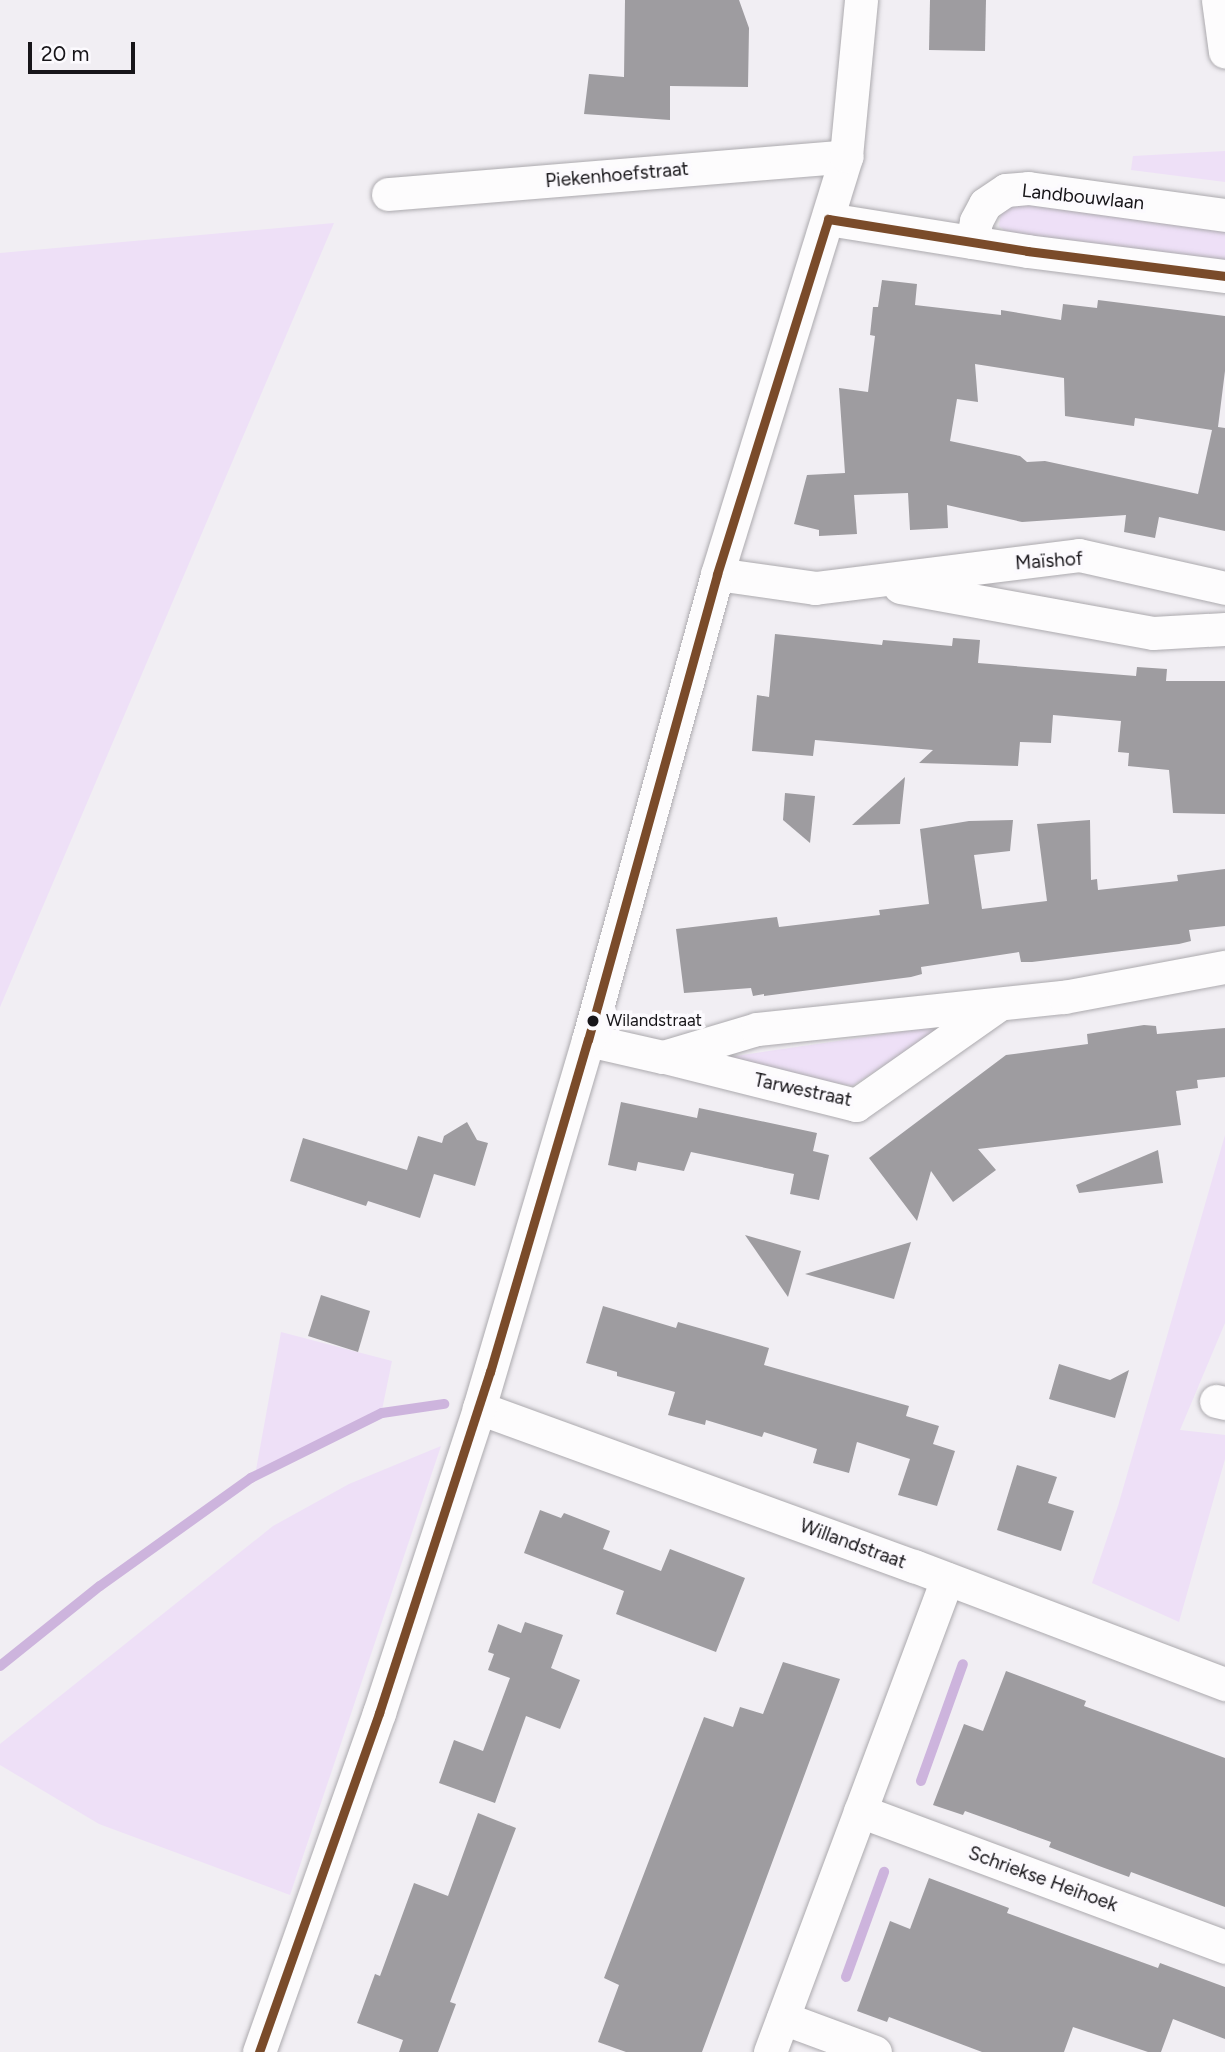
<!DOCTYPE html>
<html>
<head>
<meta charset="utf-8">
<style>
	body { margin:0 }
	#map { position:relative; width:1225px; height:2052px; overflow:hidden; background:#f1eef3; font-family:Figtree,sans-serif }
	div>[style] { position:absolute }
	.green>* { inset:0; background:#eee0f7 }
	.stream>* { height:10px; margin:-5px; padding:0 5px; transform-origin:5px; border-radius:5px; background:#cdb4dd }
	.building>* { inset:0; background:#9e9ca0 }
	.roads { filter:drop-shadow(0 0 2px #acaaae) drop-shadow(0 0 2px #acaaae) }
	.street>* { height:33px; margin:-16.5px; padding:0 16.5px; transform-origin:16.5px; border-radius:16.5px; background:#fdfcfd }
	.bus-1>* { height:9px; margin:-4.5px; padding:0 4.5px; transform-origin:4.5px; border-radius:4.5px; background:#7a4b2a }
	.dots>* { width:19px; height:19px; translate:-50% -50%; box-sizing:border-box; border:4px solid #fcfafe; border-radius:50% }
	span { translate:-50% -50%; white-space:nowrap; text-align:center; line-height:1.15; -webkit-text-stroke:7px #fcfafe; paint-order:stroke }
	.bus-label { font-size:17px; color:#171519 }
	.left { translate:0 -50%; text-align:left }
	.street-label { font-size:19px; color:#171519 }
	.scale { position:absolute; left:28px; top:42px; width:107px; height:32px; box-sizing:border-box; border:4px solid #171519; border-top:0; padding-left:9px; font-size:21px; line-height:24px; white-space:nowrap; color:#171519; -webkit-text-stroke:5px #fcfafe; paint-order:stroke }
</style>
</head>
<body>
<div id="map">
	<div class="green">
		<div style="clip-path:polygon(1225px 151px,1225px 182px,1131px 170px,1133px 156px)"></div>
		<div style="clip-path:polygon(1030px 198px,1225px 227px,1225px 264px,1010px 234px,999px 226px,1002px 207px)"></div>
		<div style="clip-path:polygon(334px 223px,0 1007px,0 253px)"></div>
		<div style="clip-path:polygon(947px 1025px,852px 1086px,715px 1059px)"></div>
		<div style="clip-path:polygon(1225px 1135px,1225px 1323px,1180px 1430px,1225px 1435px,1225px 1459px,1179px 1622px,1092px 1583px,1118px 1506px)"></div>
		<div style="clip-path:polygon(281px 1332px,392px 1361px,382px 1410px,340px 1429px,254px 1481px)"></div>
		<div style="clip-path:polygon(441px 1446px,290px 1895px,99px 1824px,0 1765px,0 1744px,273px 1526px,349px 1484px)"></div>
	</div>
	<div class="stream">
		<div style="left:0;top:1666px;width:128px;rotate:-38.7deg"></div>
		<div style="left:100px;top:1586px;width:186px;rotate:-35.6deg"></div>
		<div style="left:251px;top:1478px;width:146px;rotate:-26.4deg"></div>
		<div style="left:382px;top:1413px;width:63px;rotate:-8.3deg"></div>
		<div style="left:921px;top:1781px;width:124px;rotate:-70.3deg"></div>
		<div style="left:846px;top:1977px;width:112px;rotate:-70.1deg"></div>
	</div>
	<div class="building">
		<div style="clip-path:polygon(625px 0,739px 0,749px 28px,748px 87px,670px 86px,670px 120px,584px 114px,589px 74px,624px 77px)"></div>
		<div style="clip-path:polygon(930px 0,986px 0,985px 51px,929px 50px)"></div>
		<div style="clip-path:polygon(evenodd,882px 280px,917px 284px,915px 305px,1001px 315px,1001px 310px,1061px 320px,1063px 304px,1097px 308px,1098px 300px,1225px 316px,1225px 371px,1218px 427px,1225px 428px,1225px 531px,1159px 517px,1155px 538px,1124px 532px,1126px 515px,1022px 522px,947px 505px,948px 528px,910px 530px,908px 493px,854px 495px,857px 534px,819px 536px,819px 530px,794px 524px,807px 475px,845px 473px,839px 388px,868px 392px,875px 336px,870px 335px,873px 307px,878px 307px,882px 280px,975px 364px,1064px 378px,1065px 416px,1134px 426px,1135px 418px,1212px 430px,1198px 494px,1045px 461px,1027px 462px,1020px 456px,950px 441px,957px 399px,978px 402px,975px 364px)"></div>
		<div style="clip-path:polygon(775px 634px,882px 645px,883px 640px,952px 646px,953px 638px,980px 640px,978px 663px,1136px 676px,1137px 667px,1167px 669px,1166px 681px,1225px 681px,1225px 814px,1173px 813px,1169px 770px,1128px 766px,1129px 753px,1118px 752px,1121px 721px,1053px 715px,1051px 743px,1020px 742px,1018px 766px,919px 763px,933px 750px,815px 740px,813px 756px,752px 751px,757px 695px,769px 697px)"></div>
		<div style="clip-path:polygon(905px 777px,900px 824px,852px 825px)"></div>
		<div style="clip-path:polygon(785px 793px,815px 796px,810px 843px,783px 820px)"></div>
		<div style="clip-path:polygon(1013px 820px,1010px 851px,974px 855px,982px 909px,1047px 901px,1037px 824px,1090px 820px,1091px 880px,1097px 879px,1098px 890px,1178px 881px,1177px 875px,1225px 869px,1225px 926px,1189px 930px,1191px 941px,1179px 944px,1032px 962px,1021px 962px,1019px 952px,921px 967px,922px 974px,911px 977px,764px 996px,764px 994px,753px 996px,751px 988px,684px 993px,676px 929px,777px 917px,779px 927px,880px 915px,879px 910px,929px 904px,920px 829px,969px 821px)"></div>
		<div style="clip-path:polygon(1144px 1025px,1156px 1026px,1157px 1034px,1225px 1028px,1225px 1077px,1197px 1080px,1198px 1088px,1176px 1091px,1181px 1125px,978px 1149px,996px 1170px,953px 1202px,931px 1171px,917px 1221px,869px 1158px,1006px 1055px,1088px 1044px,1087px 1034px)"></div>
		<div style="clip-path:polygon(621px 1102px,697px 1118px,699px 1108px,817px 1133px,813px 1151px,829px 1155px,819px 1200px,790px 1194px,794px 1174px,691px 1152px,684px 1171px,638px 1162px,636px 1171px,608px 1165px)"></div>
		<div style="clip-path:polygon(467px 1122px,477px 1140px,488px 1143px,475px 1186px,434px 1174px,420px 1218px,368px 1201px,366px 1206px,290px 1181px,303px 1138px,407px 1170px,418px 1136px,442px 1143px,444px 1136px)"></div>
		<div style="clip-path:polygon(1158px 1150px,1163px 1183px,1079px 1193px,1076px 1185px)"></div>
		<div style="clip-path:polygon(745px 1235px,801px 1251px,788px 1297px)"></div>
		<div style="clip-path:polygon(911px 1242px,894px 1299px,805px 1274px)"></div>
		<div style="clip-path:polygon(321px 1295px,370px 1311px,358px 1352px,308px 1336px)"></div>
		<div style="clip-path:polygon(603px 1306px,676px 1328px,678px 1322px,769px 1348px,764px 1365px,909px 1406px,906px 1416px,939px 1426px,933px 1444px,955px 1451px,937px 1506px,898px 1495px,910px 1459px,857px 1442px,849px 1473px,813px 1463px,817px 1449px,764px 1432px,762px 1437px,706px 1420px,705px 1425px,668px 1415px,675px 1392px,617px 1376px,617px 1372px,586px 1363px)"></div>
		<div style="clip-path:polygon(1059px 1364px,1110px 1380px,1129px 1370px,1115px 1418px,1049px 1399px)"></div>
		<div style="clip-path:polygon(1017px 1465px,1057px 1477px,1048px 1503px,1074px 1511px,1061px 1551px,997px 1530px)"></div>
		<div style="clip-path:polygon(540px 1510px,561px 1518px,564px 1513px,610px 1531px,603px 1549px,661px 1571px,670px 1549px,745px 1578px,716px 1652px,616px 1614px,624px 1591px,524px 1553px)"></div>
		<div style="clip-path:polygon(525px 1622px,563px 1635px,551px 1668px,580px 1680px,560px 1729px,526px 1716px,495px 1803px,439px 1783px,454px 1740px,483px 1751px,510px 1678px,488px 1670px,494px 1654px,488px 1652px,498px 1624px,521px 1633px)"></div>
		<div style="clip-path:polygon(783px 1662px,840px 1679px,702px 2052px,626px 2052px,598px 2042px,619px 1985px,604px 1978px,704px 1717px,733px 1727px,740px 1707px,763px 1714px)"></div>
		<div style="clip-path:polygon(1006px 1671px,1086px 1701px,1084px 1706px,1225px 1758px,1225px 1907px,1131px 1872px,1129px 1877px,1099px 1866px,1049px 1847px,1051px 1842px,965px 1811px,963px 1815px,933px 1805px,964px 1724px,983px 1731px)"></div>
		<div style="clip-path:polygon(478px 1813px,516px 1828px,450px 2002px,456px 2004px,438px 2052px,399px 2052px,403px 2040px,357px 2023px,375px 1974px,380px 1976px,414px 1883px,448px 1896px)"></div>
		<div style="clip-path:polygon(929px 1878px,1009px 1908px,1007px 1913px,1075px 1938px,1158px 1968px,1160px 1963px,1225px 1987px,1225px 2039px,1173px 2019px,1161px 2052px,1148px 2052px,1073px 2027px,1064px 2052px,982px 2052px,889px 2017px,887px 2022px,857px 2011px,890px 1921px,910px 1929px)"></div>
	</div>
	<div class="roads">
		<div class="street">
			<div style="left:1218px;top:0;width:52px;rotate:82.3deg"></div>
			<div style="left:388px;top:194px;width:460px;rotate:-4.7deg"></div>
			<div style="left:828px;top:219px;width:202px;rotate:9.1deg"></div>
			<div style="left:1027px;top:251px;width:200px;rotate:7.2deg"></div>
			<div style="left:972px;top:242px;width:21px;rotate:-79deg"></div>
			<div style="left:976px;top:221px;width:19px;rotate:-62deg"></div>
			<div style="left:985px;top:204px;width:25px;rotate:-34deg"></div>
			<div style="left:1006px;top:190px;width:22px;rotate:-5deg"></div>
			<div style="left:1028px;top:188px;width:199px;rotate:7.8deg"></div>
			<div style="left:717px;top:574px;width:99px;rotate:8.1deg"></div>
			<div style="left:815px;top:588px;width:266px;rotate:-7.1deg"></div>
			<div style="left:1079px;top:555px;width:150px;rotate:12.7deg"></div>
			<div style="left:900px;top:587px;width:257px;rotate:10.3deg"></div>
			<div style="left:1153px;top:633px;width:72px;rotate:-3.2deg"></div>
			<div style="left:588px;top:1040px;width:77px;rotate:12.8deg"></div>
			<div style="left:663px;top:1057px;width:98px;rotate:-16.6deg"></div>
			<div style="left:757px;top:1029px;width:309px;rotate:-6deg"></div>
			<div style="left:1064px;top:997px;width:164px;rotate:-10.6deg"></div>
			<div style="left:665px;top:1057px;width:197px;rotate:14.1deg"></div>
			<div style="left:856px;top:1105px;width:172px;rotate:-35.1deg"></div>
			<div style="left:1216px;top:1401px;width:9px;rotate:13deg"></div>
			<div style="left:479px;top:1408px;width:463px;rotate:20deg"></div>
			<div style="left:914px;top:1566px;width:333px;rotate:20.8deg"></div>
			<div style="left:860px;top:1811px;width:390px;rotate:20.4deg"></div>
			<div style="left:783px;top:2018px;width:98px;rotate:20.3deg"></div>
			<div style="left:259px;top:2052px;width:360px;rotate:-70.5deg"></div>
			<div style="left:379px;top:1713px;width:321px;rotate:-71.8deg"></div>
			<div style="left:479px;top:1408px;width:384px;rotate:-73.5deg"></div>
			<div style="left:588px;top:1040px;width:484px;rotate:-74.5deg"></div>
			<div style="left:717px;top:574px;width:437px;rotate:-72.8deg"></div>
			<div style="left:846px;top:156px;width:157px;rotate:-84.5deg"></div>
			<div style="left:770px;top:2052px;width:505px;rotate:-69.48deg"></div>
		</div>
	</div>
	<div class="bus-1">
		<div style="left:828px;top:219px;width:202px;rotate:9.1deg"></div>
		<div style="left:1027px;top:251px;width:200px;rotate:7.2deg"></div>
		<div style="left:259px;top:2052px;width:360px;rotate:-70.5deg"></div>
		<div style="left:379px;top:1713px;width:359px;rotate:-72deg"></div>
		<div style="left:490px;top:1372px;width:346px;rotate:-73.6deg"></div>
		<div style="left:588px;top:1040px;width:484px;rotate:-74.5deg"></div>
		<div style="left:717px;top:574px;width:372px;rotate:-72.6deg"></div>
	</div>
	<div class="dots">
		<div style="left:593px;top:1021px;background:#171519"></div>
	</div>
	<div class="bus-label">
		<span class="left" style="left:606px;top:1021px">Wilandstraat</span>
	</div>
	<div class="street-label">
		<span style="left:617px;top:175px;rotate:-5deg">Piekenhoefstraat</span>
		<span style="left:1083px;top:197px;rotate:6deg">Landbouwlaan</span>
		<span style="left:1049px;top:561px;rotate:-4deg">Maïshof</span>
		<span style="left:803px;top:1090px;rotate:12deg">Tarwestraat</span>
		<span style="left:853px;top:1544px;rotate:20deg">Willandstraat</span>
		<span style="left:1043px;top:1879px;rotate:20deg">Schriekse Heihoek</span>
	</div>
	<div class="scale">20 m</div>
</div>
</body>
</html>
